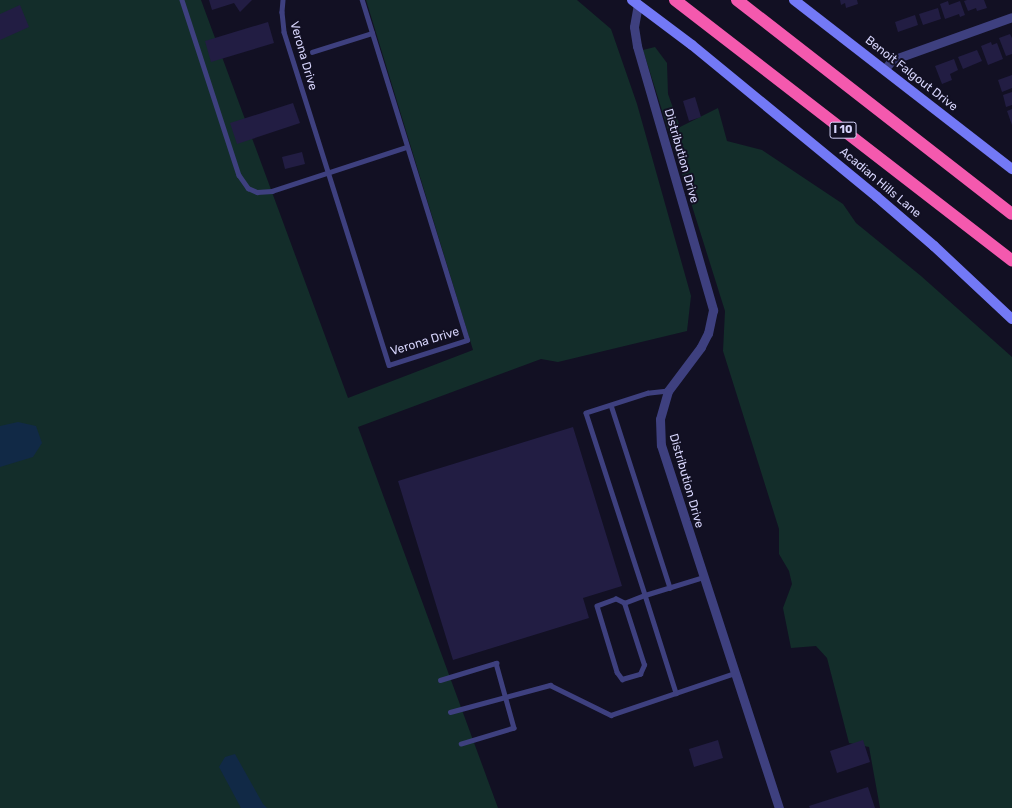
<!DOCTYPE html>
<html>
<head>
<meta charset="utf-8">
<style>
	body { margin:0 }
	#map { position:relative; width:1012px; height:808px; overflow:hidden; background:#121023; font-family:Rubik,sans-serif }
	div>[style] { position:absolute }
	.green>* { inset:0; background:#132d2a }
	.water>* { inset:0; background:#112946 }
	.building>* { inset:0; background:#221d43 }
	.lane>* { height:4.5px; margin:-2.25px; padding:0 2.25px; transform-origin:2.25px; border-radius:2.25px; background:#3e407f }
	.street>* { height:9px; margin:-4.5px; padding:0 4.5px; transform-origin:4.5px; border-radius:4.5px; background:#3e407f }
	.secondary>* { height:10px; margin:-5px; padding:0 5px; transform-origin:5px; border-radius:5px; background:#7379f6 }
	.highway>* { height:12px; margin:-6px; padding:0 6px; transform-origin:6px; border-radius:6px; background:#f459ae }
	span { translate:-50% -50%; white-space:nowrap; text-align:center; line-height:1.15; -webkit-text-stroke:4px #121023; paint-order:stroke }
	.shield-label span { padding:1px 3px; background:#121023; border:1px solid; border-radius:3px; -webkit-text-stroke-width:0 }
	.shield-label { font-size:11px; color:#d7d5fc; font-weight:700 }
	.street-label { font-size:12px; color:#d7d5fc }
</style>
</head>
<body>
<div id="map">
	<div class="green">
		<div style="clip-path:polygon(0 0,201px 0,348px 398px,473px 350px,366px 0,577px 0,611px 29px,637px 104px,691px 296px,687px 331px,558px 362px,541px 359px,358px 427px,498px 808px,0 808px)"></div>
		<div style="clip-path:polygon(655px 47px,667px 63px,668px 94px,680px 127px,718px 108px,727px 141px,762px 150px,843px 204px,856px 223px,921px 276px,1012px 357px,1012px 808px,880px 808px,869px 747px,849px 743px,827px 658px,816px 646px,791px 648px,783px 608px,792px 584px,789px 571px,779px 554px,779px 529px,723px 351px,725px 311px,643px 50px)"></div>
	</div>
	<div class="water">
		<div style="clip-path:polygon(18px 422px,36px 426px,42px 443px,33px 457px,0 467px,0 426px)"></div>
		<div style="clip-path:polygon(235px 754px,263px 804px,267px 808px,241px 808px,219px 767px,225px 757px)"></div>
	</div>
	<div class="building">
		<div style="clip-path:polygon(209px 0,252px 0,240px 12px,234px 3px,212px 10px)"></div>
		<div style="clip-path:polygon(840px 0,857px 0,858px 4px,846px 8px,845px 3px,841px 5px)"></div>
		<div style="clip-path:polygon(967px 0,984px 0,987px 8px,977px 11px,976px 8px,968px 11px,964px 1px)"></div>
		<div style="clip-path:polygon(948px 1px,949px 5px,960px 1px,965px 15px,960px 17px,959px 14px,945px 19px,940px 4px)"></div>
		<div style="clip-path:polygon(20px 5px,29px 27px,0 40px,0 14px)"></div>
		<div style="clip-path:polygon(938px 8px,941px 19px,923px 25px,919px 14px)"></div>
		<div style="clip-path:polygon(915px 15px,918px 25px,898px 32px,895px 22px)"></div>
		<div style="clip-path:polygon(268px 22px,274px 43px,211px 62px,205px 41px)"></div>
		<div style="clip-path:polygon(1010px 34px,1012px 38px,1012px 54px,1006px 56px,999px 38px)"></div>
		<div style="clip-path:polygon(991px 42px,992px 45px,997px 43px,1003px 59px,988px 65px,981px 46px)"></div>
		<div style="clip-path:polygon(977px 50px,982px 61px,963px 69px,958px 57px)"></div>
		<div style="clip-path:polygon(954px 59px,958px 70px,950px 74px,952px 80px,942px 84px,935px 66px)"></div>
		<div style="clip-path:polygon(1012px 75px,1012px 88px,1002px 92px,998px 80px)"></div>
		<div style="clip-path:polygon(1012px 92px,1012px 105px,1006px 107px,1003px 95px)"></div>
		<div style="clip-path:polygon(695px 97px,701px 117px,689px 121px,683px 101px)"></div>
		<div style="clip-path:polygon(293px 103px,300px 123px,237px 144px,230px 123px)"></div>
		<div style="clip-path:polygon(1012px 109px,1012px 125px,1007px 111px)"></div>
		<div style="clip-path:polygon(302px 152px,305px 164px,285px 169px,282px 157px)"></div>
		<div style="clip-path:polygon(573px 427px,622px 586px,583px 598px,589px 618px,453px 660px,398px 481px)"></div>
		<div style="clip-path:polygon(718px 740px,723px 758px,694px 767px,689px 749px)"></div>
		<div style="clip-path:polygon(863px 740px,870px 762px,837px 773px,830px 751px)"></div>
		<div style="clip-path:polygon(868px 787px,875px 808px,810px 808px,809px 806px)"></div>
	</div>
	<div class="lane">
		<div style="left:182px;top:0;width:184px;rotate:72deg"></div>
		<div style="left:239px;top:175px;width:16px;rotate:55deg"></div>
		<div style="left:248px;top:188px;width:10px;rotate:24deg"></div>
		<div style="left:257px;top:192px;width:15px;rotate:-4deg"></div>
		<div style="left:272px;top:191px;width:142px;rotate:-18.1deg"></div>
		<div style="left:283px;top:0;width:12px;rotate:95deg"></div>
		<div style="left:282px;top:12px;width:20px;rotate:84deg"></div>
		<div style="left:284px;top:32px;width:349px;rotate:72.5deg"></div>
		<div style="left:389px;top:365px;width:82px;rotate:-17.8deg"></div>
		<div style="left:467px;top:340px;width:356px;rotate:-107.2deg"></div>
		<div style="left:312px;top:52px;width:63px;rotate:-17.6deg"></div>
		<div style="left:668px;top:391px;width:20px;rotate:174deg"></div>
		<div style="left:648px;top:393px;width:65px;rotate:162.1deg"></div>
		<div style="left:586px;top:413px;width:191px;rotate:72deg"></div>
		<div style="left:645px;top:595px;width:62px;rotate:-17deg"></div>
		<div style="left:611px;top:405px;width:192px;rotate:72.1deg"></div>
		<div style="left:624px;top:603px;width:9px;rotate:-153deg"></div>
		<div style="left:616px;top:599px;width:20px;rotate:160deg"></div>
		<div style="left:597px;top:606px;width:69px;rotate:73.1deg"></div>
		<div style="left:617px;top:672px;width:9px;rotate:54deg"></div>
		<div style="left:622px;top:679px;width:19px;rotate:-16deg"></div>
		<div style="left:640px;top:674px;width:10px;rotate:-66deg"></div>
		<div style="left:644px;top:665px;width:65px;rotate:-107.9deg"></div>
		<div style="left:624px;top:603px;width:22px;rotate:-21deg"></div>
		<div style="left:645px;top:595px;width:103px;rotate:72.4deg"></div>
		<div style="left:676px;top:693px;width:62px;rotate:-18.7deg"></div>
		<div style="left:440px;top:680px;width:59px;rotate:-16.9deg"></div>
		<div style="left:496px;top:663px;width:67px;rotate:74.5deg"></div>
		<div style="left:514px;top:728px;width:55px;rotate:163.2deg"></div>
		<div style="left:450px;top:712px;width:104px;rotate:-15.1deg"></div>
		<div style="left:550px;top:685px;width:68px;rotate:26.2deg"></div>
		<div style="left:611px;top:715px;width:69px;rotate:-18.7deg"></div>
	</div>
	<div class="street">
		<div style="left:638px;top:4px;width:23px;rotate:100deg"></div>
		<div style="left:634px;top:27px;width:19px;rotate:81deg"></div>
		<div style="left:637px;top:46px;width:275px;rotate:73.9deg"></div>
		<div style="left:713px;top:310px;width:24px;rotate:102deg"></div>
		<div style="left:708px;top:333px;width:16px;rotate:117deg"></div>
		<div style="left:701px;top:347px;width:55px;rotate:126.9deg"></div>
		<div style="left:668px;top:391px;width:29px;rotate:106deg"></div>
		<div style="left:660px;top:419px;width:26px;rotate:88deg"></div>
		<div style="left:661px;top:445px;width:382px;rotate:72deg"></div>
		<div style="left:884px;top:70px;width:13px;rotate:-51deg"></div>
		<div style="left:892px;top:60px;width:127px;rotate:-19.7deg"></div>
	</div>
	<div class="secondary">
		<div style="left:632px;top:0;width:75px;rotate:36.9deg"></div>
		<div style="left:692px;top:45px;width:239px;rotate:39.4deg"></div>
		<div style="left:877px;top:197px;width:75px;rotate:40.7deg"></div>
		<div style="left:934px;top:246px;width:107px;rotate:43.1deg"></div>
		<div style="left:794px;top:0;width:276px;rotate:37.8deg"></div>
	</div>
	<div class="highway">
		<div style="left:675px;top:0;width:426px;rotate:37.7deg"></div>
		<div style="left:737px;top:0;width:348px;rotate:37.9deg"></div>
	</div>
	<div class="shield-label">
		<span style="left:843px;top:130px">I 10</span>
	</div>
	<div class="street-label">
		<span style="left:303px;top:56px;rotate:74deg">Verona Drive</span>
		<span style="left:911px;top:74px;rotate:38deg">Benoit Falgout Drive</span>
		<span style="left:681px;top:156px;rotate:74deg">Distribution Drive</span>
		<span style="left:880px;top:183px;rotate:40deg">Acadian Hills Lane</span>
		<span style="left:425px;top:342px;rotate:-17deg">Verona Drive</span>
		<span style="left:686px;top:481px;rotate:74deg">Distribution Drive</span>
	</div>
</div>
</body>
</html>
